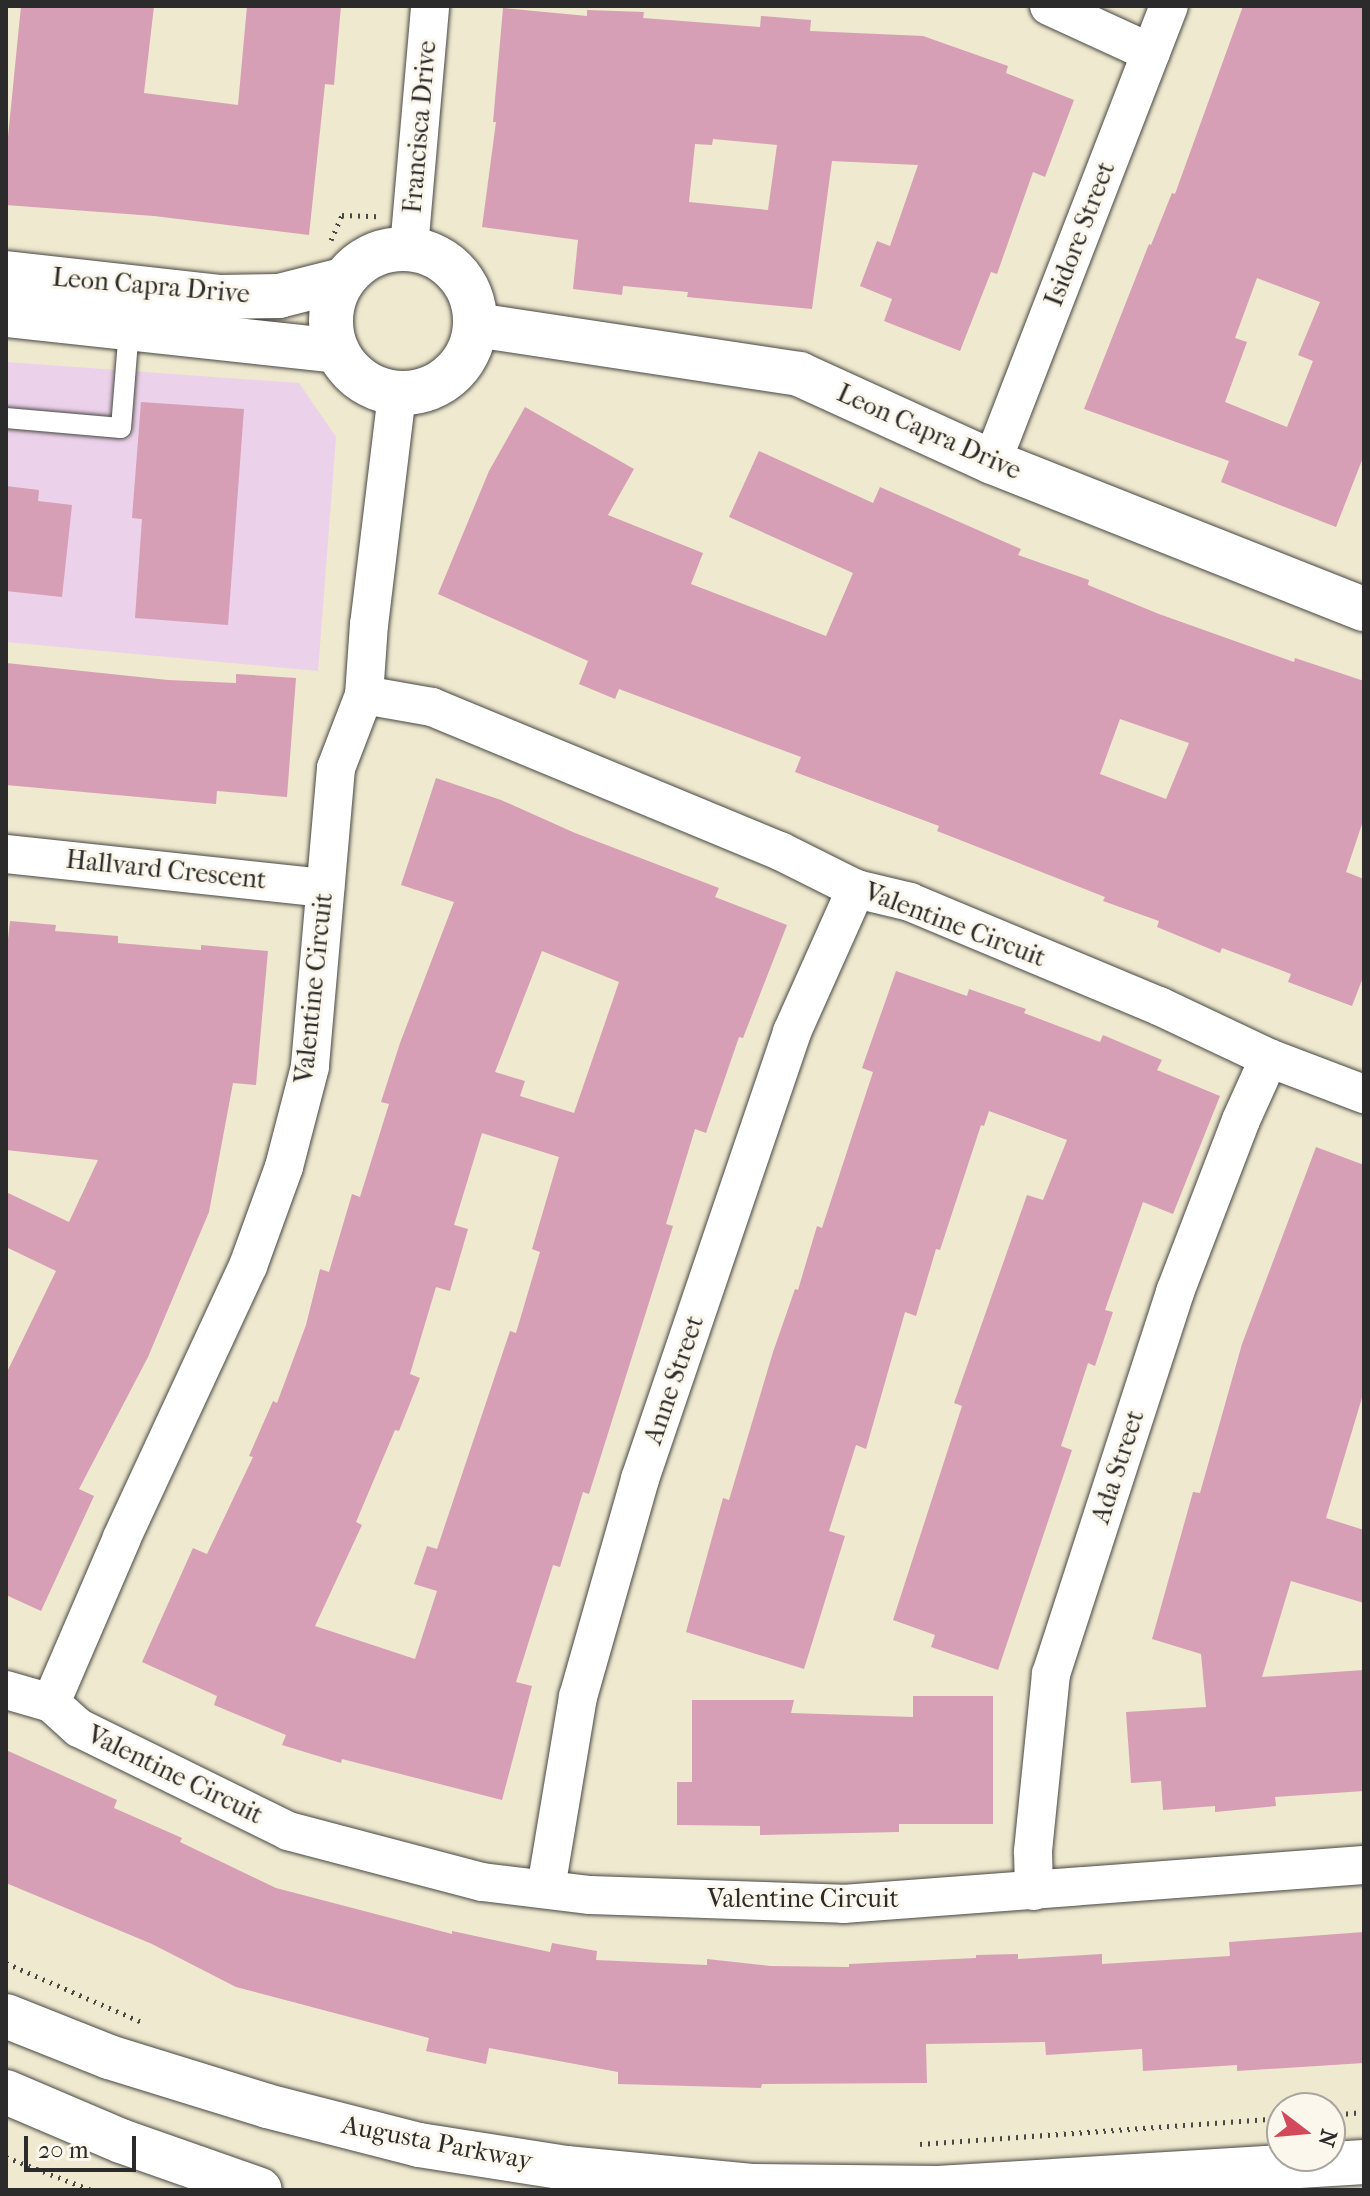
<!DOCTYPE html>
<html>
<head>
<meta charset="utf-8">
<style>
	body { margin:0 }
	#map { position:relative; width:1370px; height:2196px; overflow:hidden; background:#efe9cf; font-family:"IM FELL French Canon",serif }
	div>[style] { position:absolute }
	.built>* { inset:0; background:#ecd1ea }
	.building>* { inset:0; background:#d69fb5 }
	.path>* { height:5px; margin-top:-2.5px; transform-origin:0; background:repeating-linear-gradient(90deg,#484844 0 2px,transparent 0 8px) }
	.roads { filter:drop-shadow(0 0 2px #484844) drop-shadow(0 0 2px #484844) }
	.service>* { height:20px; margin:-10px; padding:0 10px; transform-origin:10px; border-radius:10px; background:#fff }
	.minor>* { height:38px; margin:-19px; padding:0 19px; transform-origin:19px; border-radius:19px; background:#fff }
	.tertiary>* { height:44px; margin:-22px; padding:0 22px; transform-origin:22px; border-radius:22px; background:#fff }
	.tertiary>.ring { margin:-22px; padding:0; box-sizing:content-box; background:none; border:44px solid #fff; border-radius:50% }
	.primary>* { height:44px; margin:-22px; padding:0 22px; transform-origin:22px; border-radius:22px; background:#fff }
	span { translate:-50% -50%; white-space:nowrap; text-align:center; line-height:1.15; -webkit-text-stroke:6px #fbf7ec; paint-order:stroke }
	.street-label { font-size:26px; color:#2b2b2b }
	.frame { position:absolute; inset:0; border:8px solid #2b2b2b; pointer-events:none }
	.north { position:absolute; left:1266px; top:2092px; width:80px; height:80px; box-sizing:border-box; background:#fbf7ec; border:2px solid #a8a59f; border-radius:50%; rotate:106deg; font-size:22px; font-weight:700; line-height:32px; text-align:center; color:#2b2b2b }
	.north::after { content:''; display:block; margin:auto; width:28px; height:36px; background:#d1495b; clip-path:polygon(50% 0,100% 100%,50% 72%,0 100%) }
	.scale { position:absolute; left:24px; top:2136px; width:112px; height:36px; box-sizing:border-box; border:4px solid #2b2b2b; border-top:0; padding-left:10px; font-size:24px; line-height:28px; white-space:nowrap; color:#2b2b2b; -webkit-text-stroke:6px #fbf7ec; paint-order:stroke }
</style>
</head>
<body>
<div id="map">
	<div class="built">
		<div style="clip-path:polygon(6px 362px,299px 383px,336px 437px,318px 671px,6px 642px)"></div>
	</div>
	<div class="building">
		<div style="clip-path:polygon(21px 6px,154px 6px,144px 93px,238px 105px,247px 6px,341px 6px,334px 85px,325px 84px,309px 235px,154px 216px,6px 205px,6px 157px)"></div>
		<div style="clip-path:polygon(evenodd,1243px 6px,1364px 6px,1364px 455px,1336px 527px,1221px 482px,1229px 461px,1084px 409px,1149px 244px,1151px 245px,1172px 193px,1175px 194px,1243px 6px,1257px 278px,1320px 302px,1298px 355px,1313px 361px,1287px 427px,1225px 402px,1247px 342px,1235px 338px,1257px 278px)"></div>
		<div style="clip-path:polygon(evenodd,503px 8px,587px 16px,587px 10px,644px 12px,643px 18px,760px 27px,761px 16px,811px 20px,810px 31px,923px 36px,1008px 66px,1006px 73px,1074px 100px,1045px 177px,1033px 172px,997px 274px,991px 272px,960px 351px,884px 321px,892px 299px,860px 286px,877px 241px,890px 246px,918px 165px,832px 161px,812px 309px,687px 297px,688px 292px,623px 286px,622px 295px,573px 289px,578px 240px,482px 227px,496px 122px,493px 122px,503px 8px,713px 139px,777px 145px,768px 210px,689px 202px,695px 144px,712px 145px,713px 139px)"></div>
		<div style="clip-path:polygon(141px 402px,244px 409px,228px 625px,135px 618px,142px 519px,132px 518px)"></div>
		<div style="clip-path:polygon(evenodd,525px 407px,634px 469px,608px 515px,703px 553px,691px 584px,826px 636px,853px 573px,729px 517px,759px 451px,873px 503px,880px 487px,1021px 549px,1018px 555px,1089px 580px,1088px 585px,1159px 614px,1294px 662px,1295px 658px,1364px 681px,1364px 818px,1346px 872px,1364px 879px,1364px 975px,1352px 1006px,1288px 982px,1291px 974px,1222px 948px,1220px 953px,1157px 927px,1159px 921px,1103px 901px,1105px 897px,937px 831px,939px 826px,795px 772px,801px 757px,619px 689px,615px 699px,579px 684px,588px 661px,438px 594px,489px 471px,525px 407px,1120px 719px,1189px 743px,1166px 799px,1100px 774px,1120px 719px)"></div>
		<div style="clip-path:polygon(6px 486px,39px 490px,38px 501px,72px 505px,62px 597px,6px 591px)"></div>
		<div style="clip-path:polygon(6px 663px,168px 680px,236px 683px,236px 674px,296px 678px,287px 797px,217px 791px,216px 804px,6px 785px)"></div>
		<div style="clip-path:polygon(evenodd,436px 778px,501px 800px,575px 833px,719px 888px,715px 897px,787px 925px,743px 1038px,739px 1037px,706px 1133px,695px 1129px,666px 1224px,673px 1226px,589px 1494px,583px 1492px,560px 1567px,553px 1565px,516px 1682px,532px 1686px,502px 1800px,342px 1759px,341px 1763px,282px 1745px,286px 1735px,214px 1705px,217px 1696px,142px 1662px,193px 1548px,207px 1554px,253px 1457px,249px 1456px,273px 1401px,277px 1403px,306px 1325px,320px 1269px,329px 1272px,352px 1194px,360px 1197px,389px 1104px,381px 1102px,400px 1043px,454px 902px,401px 885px,436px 778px,542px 951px,619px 982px,574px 1113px,520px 1096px,525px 1081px,495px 1072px,542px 951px,436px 778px,482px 1133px,559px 1157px,532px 1249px,540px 1252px,516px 1333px,510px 1331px,437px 1549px,427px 1546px,414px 1584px,437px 1591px,415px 1659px,315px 1626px,362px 1525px,356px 1522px,395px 1430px,399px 1431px,420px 1378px,410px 1374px,436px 1287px,450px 1291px,468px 1229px,454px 1225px,482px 1133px)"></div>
		<div style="clip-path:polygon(10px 921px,56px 925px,55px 931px,118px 936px,118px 943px,201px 950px,201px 945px,268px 951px,256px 1085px,233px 1083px,209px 1212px,148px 1357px,79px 1489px,94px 1496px,41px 1611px,6px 1595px,6px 1374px,56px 1271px,6px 1247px,6px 1192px,69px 1222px,98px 1160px,6px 1150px,6px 957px)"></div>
		<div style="clip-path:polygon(896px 971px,967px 996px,969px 989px,1026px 1009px,1024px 1013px,1100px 1042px,1103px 1035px,1162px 1060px,1157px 1070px,1220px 1096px,1173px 1214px,1143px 1202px,1105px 1310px,1113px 1312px,1095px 1366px,1088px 1363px,1061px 1446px,1072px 1450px,998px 1670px,931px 1647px,935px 1635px,893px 1620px,962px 1406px,954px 1403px,1027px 1195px,1043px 1200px,1067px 1140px,989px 1111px,984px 1126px,981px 1125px,940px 1250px,936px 1249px,916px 1316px,905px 1312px,866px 1449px,856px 1445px,829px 1531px,845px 1536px,804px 1669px,686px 1632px,723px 1498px,729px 1500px,773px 1352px,795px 1289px,798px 1290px,817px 1226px,822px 1228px,873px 1072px,862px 1068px)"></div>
		<div style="clip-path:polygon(1316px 1147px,1364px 1165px,1364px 1391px,1326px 1518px,1364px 1530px,1364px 1603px,1291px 1581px,1262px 1677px,1364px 1670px,1364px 1791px,1275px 1797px,1276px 1806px,1215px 1812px,1215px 1806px,1163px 1810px,1161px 1781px,1131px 1783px,1126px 1712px,1206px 1707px,1201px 1654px,1152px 1639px,1193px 1492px,1200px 1493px,1242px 1344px)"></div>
		<div style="clip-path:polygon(913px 1696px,993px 1696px,993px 1824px,899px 1824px,899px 1832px,760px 1835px,760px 1826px,677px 1825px,677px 1782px,692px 1782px,692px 1700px,794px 1700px,791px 1713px,913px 1717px)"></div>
		<div style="clip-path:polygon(6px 1750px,117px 1800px,114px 1808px,182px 1838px,180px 1842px,276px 1888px,452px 1934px,452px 1931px,550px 1952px,552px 1943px,597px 1951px,596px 1960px,707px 1965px,707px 1959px,770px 1966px,849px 1967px,849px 1964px,976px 1958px,976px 1955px,1018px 1954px,1018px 1959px,1102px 1954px,1102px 1964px,1230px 1956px,1229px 1942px,1364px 1932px,1364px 2063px,1237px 2071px,1237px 2065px,1143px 2071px,1142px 2049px,1046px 2055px,1045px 2042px,926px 2044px,927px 2083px,762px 2084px,761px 2088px,618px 2084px,618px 2072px,489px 2048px,486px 2064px,426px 2051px,429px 2038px,236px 1987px,152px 1944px,6px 1883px)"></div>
	</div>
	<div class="path">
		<div style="left:331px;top:240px;width:27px;rotate:-66deg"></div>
		<div style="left:342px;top:215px;width:35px;rotate:2deg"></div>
		<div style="left:6px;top:1963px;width:148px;rotate:23.5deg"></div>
		<div style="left:1330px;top:2115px;width:34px;rotate:-5deg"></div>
		<div style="left:920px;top:2144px;width:363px;rotate:-4.1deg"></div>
		<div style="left:6px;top:2157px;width:91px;rotate:21.2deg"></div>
	</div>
	<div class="roads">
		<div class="service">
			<div style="left:6px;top:418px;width:115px;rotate:5deg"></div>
			<div style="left:121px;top:428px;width:100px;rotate:-85.4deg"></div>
		</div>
		<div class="minor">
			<div style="left:1049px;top:6px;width:112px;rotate:24.7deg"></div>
			<div style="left:409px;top:248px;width:243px;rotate:-85deg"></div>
			<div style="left:397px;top:394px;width:232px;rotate:96.9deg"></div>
			<div style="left:369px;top:624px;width:71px;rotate:94deg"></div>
			<div style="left:364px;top:695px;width:69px;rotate:10deg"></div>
			<div style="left:432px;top:707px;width:377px;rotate:22.5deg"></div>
			<div style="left:780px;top:851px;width:85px;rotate:26.6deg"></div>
			<div style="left:856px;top:889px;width:56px;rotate:13.5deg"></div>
			<div style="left:910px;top:902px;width:270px;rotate:22.7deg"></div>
			<div style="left:1159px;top:1006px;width:122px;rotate:25.3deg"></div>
			<div style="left:1269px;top:1058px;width:102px;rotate:20.8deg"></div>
			<div style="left:992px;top:462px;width:489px;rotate:-68.8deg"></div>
			<div style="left:364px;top:695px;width:78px;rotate:111deg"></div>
			<div style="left:336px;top:768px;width:300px;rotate:95deg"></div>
			<div style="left:310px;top:1067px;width:103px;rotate:104.6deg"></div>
			<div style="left:284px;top:1167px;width:105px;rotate:110deg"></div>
			<div style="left:248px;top:1266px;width:300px;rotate:114.9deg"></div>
			<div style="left:122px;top:1538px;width:180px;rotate:113.3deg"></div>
			<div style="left:51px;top:1703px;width:38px;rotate:42deg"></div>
			<div style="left:79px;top:1728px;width:233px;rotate:26.2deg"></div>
			<div style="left:288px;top:1831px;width:201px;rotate:14.7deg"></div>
			<div style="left:482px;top:1882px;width:109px;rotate:6.9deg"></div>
			<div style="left:590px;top:1895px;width:253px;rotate:2deg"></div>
			<div style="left:843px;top:1904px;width:522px;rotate:-4.28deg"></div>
			<div style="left:6px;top:854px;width:321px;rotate:6.1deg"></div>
			<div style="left:6px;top:1690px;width:47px;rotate:16.1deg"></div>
			<div style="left:546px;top:1888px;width:194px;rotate:-80.5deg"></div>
			<div style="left:578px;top:1697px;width:227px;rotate:-74.1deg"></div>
			<div style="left:640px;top:1479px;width:472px;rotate:-71.2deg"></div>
			<div style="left:792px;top:1032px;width:157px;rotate:-65.9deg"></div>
			<div style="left:1034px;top:1891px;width:40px;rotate:-91.4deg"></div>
			<div style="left:1033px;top:1851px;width:178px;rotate:-84.2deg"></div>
			<div style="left:1051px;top:1674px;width:402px;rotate:-72deg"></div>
			<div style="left:1175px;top:1292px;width:184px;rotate:-69deg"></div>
			<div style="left:1241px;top:1120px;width:68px;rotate:-65.7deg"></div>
		</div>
		<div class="tertiary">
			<div class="ring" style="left:331px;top:249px;width:100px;height:100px"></div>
			<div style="left:6px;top:273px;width:214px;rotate:6.4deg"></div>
			<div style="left:219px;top:297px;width:60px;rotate:-1deg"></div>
			<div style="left:279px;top:296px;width:65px;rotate:-14.3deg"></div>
			<div style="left:6px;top:315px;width:333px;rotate:6.2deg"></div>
			<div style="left:476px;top:325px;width:327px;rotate:8.6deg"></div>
			<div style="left:799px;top:374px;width:212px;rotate:24.5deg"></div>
			<div style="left:992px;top:462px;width:400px;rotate:21.6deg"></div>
		</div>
		<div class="primary">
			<div style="left:6px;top:2016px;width:111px;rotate:21.7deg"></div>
			<div style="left:109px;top:2057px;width:165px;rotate:17.2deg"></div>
			<div style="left:267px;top:2106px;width:157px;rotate:14.4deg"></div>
			<div style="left:419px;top:2145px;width:149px;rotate:8.9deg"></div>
			<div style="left:566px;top:2168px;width:189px;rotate:5.5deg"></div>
			<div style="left:754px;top:2186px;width:184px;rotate:0.6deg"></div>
			<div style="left:938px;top:2188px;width:427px;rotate:-3.5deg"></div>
			<div style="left:6px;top:2092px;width:125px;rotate:23.1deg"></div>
			<div style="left:121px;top:2141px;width:147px;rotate:19.4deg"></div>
		</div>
	</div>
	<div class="street-label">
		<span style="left:420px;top:127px;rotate:-85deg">Francisca Drive</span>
		<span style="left:1080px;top:234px;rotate:-69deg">Isidore Street</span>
		<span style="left:151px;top:286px;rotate:5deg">Leon Capra Drive</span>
		<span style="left:929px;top:432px;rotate:24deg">Leon Capra Drive</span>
		<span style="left:166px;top:870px;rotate:6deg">Hallvard Crescent</span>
		<span style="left:955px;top:925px;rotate:21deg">Valentine Circuit</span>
		<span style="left:314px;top:988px;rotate:-84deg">Valentine Circuit</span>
		<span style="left:674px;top:1380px;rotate:-71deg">Anne Street</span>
		<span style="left:1118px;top:1467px;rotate:-72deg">Ada Street</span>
		<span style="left:175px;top:1775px;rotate:26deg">Valentine Circuit</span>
		<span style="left:803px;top:1899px">Valentine Circuit</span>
		<span style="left:437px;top:2143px;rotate:11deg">Augusta Parkway</span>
	</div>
	<div class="frame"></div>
	<div class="north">N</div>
	<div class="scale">20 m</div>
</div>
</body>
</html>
